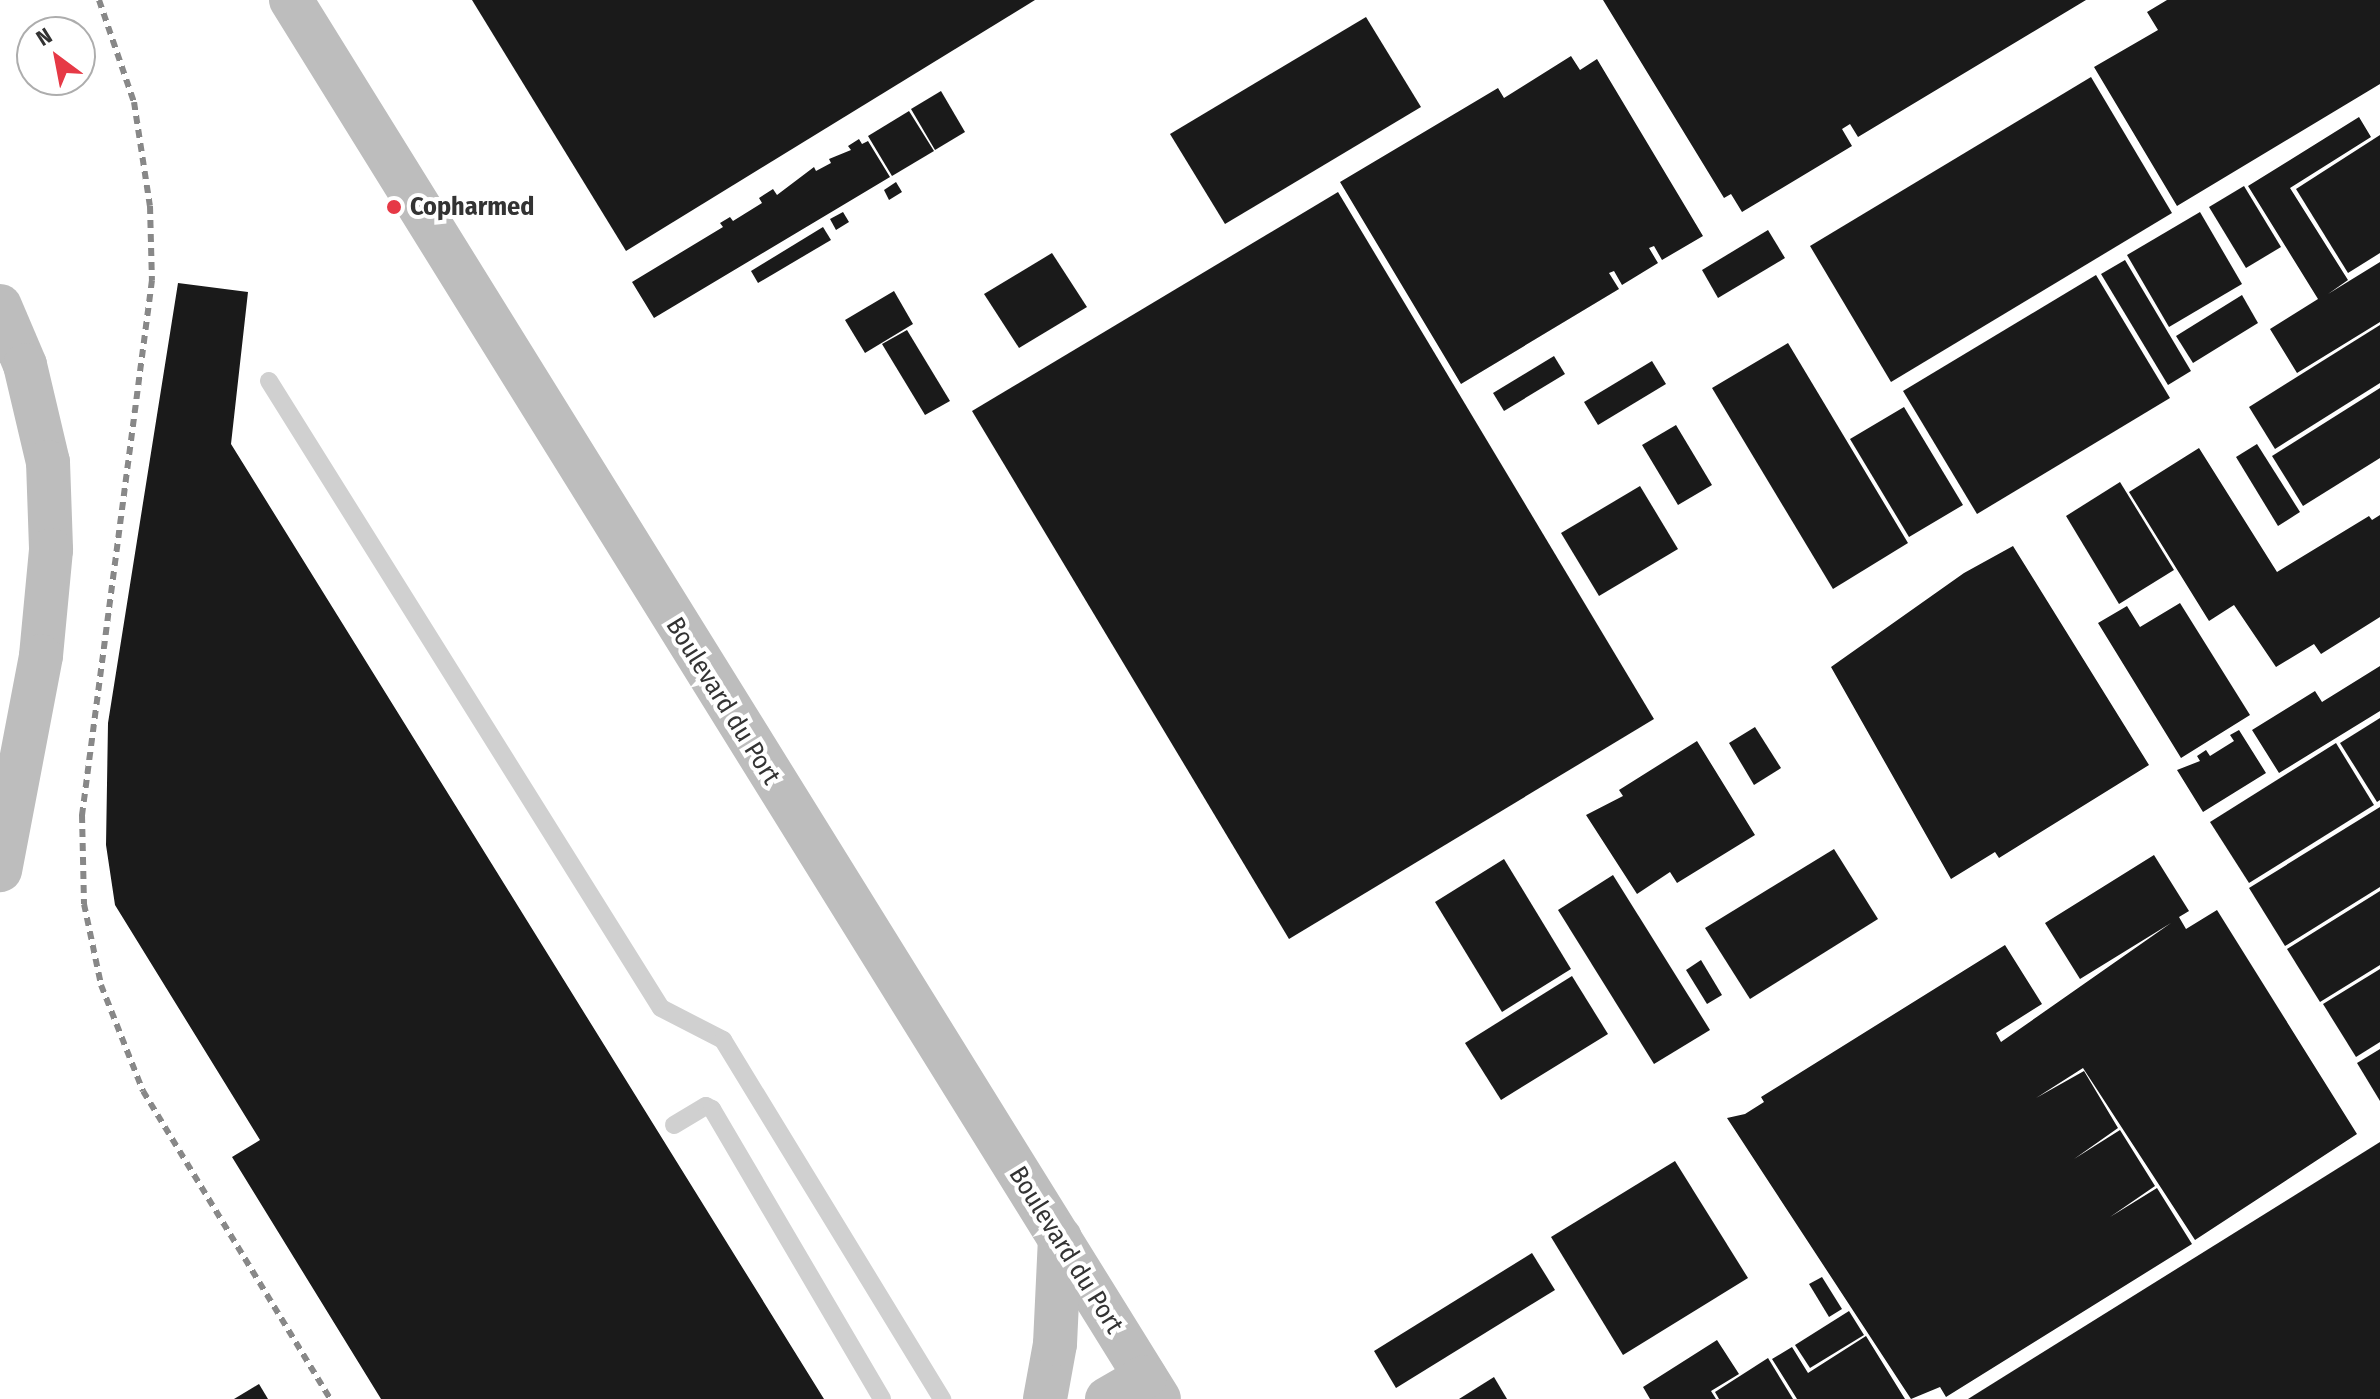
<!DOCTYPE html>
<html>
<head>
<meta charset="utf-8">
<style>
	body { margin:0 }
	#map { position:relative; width:2380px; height:1399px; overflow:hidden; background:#fff; font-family:"Fira Sans Condensed",sans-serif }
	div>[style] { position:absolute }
	.building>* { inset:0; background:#1a1a1a }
	.lane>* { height:18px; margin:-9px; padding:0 9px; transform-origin:9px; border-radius:9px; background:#d0d0d0 }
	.secondary>* { height:44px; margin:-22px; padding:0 22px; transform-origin:22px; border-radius:22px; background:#bdbdbd }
	.rail>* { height:6px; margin-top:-3px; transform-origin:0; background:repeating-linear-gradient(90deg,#888 0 8px,transparent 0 14px) }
	.dots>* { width:22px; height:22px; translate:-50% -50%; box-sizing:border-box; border:4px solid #fff; border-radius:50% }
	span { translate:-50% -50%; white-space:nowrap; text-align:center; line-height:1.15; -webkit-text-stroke:8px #fff; paint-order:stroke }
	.poi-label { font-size:26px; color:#333; font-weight:700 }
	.left { translate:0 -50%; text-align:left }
	.street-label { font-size:26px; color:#333 }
	.north { position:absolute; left:16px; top:16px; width:80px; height:80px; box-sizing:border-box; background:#fff; border:2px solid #adadad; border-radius:50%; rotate:328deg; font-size:22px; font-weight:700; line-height:32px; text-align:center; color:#333 }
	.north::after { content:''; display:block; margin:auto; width:28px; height:36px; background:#e63946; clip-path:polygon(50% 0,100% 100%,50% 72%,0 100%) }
</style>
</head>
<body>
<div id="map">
	<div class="building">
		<div style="clip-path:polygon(472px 0,1035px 0,626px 251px)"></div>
		<div style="clip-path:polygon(1603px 0,2086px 0,1858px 137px,1850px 124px,1842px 129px,1852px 146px,1742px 212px,1731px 194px,1724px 198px)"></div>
		<div style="clip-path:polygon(2167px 0,2380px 0,2380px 84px,2177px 206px,2094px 67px,2158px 30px,2147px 12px)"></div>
		<div style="clip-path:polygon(1366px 17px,1421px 107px,1225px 224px,1170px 134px)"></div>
		<div style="clip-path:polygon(1571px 56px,1580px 70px,1597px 59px,1703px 236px,1662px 260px,1654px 246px,1649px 248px,1658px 263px,1622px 285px,1614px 271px,1609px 273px,1619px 289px,1461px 384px,1340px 182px,1498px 88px,1504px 98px)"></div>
		<div style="clip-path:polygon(2091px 77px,2172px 213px,1891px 382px,1810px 246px)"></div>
		<div style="clip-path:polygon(941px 91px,965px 132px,935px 150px,911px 109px)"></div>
		<div style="clip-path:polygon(909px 111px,934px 151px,892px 176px,868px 136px)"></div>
		<div style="clip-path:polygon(2359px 117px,2371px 137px,2290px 188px,2348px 280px,2328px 294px,2380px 262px,2380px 322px,2297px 373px,2270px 329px,2318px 299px,2248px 186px)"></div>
		<div style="clip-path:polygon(2380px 135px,2380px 253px,2348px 273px,2296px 189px)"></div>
		<div style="clip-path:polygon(859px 139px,862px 144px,868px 141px,890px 177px,654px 318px,632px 282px,723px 227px,720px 223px,730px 217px,733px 221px,762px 203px,759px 198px,773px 189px,777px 195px,814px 167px,816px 171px,831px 163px,829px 159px,851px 150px,848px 146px)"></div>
		<div style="clip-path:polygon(896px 182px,902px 192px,889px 200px,884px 190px)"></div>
		<div style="clip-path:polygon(2244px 186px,2281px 247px,2246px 268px,2209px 207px)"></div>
		<div style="clip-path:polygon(1338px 192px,1654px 719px,1289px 939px,972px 411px)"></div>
		<div style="clip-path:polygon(843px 212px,849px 222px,836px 230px,830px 219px)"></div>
		<div style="clip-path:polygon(2200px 212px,2242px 284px,2169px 327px,2127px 255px)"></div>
		<div style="clip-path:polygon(823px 227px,831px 240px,758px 283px,751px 271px)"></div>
		<div style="clip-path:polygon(1768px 230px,1785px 258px,1718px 298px,1702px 270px)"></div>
		<div style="clip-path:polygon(1052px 253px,1087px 307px,1019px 348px,984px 294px)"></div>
		<div style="clip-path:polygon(2125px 260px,2191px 371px,2168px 385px,2101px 274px)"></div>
		<div style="clip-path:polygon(2096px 275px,2170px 398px,1977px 514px,1903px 391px)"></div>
		<div style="clip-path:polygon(178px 283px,248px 292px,231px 444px,824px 1399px,381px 1399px,232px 1157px,260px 1140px,115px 905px,106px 845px,108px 723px)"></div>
		<div style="clip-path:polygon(894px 291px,913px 324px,865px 353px,845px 320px)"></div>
		<div style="clip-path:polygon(2242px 295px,2258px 323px,2193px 363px,2176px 336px)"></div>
		<div style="clip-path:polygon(2380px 325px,2380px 383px,2275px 449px,2249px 407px)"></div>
		<div style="clip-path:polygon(907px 330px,950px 401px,925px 415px,882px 344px)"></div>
		<div style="clip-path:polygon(1788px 343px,1908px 543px,1833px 589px,1712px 388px)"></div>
		<div style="clip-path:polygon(1554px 356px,1565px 374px,1504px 411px,1493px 393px)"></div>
		<div style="clip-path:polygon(1652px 361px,1666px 384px,1598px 425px,1584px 402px)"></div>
		<div style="clip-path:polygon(2380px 388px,2380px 458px,2303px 506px,2272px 456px)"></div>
		<div style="clip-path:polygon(1904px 407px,1963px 505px,1909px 537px,1850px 439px)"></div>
		<div style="clip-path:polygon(1676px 425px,1712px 485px,1678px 505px,1642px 445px)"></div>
		<div style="clip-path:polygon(2257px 444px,2300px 512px,2278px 526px,2236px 457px)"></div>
		<div style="clip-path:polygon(2199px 448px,2277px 572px,2369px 516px,2372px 520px,2380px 515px,2380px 617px,2321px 654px,2314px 644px,2276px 667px,2234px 605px,2209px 621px,2129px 492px)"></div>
		<div style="clip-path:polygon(2120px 482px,2174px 570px,2119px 604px,2066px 516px)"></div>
		<div style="clip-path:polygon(1640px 486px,1678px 549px,1599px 596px,1561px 533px)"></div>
		<div style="clip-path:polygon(2013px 546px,2149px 765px,1999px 858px,1995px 852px,1951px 879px,1831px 667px,1964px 573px)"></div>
		<div style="clip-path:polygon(2180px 603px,2250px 715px,2181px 758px,2098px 623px,2127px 606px,2140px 627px)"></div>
		<div style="clip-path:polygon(2380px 666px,2380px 711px,2279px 773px,2252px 730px,2315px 691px,2322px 702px)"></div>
		<div style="clip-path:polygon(2380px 718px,2380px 800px,2377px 802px,2340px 743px)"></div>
		<div style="clip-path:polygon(1755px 727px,1781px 768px,1754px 785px,1729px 743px)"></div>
		<div style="clip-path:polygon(2239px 730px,2266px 773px,2203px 812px,2177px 770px,2200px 761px,2197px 756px,2206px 750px,2210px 756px,2234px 741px,2230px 735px)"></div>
		<div style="clip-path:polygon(1697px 741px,1755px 835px,1677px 883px,1670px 872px,1637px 894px,1586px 815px,1623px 796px,1619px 790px)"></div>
		<div style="clip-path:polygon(2336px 743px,2374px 805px,2249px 883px,2210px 822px)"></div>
		<div style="clip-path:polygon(2380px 807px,2380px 887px,2285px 946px,2249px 888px)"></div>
		<div style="clip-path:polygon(1834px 849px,1878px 919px,1750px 999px,1705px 928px)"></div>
		<div style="clip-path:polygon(2154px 855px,2189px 911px,2179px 917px,2186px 929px,2217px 910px,2357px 1134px,2195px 1240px,2083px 1068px,2036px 1098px,2084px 1071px,2118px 1128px,2074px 1159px,2120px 1130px,2155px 1186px,2110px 1217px,2157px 1188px,2192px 1244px,1946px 1397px,1940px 1387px,1911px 1399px,1727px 1118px,1745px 1114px,1764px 1102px,1761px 1097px,2005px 945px,2042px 1004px,1996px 1033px,2001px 1042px,2171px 923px,2080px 979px,2045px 923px)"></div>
		<div style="clip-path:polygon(1504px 859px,1571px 969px,1502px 1012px,1435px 902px)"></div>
		<div style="clip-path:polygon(1613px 875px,1710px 1030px,1654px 1064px,1558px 910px)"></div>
		<div style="clip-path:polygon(2380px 891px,2380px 965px,2320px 1002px,2287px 949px)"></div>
		<div style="clip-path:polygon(1701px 960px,1722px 995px,1707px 1004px,1686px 970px)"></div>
		<div style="clip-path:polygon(2380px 969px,2380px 1042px,2356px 1057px,2323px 1004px)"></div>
		<div style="clip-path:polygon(1572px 976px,1608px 1034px,1501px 1100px,1465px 1043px)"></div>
		<div style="clip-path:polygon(2380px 1049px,2380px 1101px,2357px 1063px)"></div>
		<div style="clip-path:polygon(2380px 1142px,2380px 1399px,1968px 1399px)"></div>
		<div style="clip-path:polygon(1675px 1161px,1748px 1278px,1623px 1355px,1551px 1237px)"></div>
		<div style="clip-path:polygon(1532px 1253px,1555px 1290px,1396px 1388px,1374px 1351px)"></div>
		<div style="clip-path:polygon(1822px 1277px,1842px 1309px,1829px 1317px,1809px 1284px)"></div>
		<div style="clip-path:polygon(1849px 1311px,1864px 1335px,1810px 1368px,1795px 1345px)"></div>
		<div style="clip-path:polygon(1866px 1336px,1905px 1399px,1797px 1399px,1772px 1359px,1792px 1347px,1808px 1373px)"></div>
		<div style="clip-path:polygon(1717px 1340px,1739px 1374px,1711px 1391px,1716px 1399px,1650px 1399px,1643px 1387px)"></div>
		<div style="clip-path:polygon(1768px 1358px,1793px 1399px,1719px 1399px,1715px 1392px)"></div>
		<div style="clip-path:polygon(1494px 1377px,1507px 1399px,1459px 1399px)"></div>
		<div style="clip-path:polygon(259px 1384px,268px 1399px,234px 1399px)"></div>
	</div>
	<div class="lane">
		<div style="left:269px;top:381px;width:739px;rotate:57.99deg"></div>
		<div style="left:661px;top:1008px;width:70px;rotate:27.3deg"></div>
		<div style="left:723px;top:1040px;width:421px;rotate:58.6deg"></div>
		<div style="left:674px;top:1125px;width:37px;rotate:-31deg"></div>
		<div style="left:706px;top:1106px;width:7px;rotate:27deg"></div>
		<div style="left:712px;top:1109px;width:336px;rotate:59.6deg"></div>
	</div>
	<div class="secondary">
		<div style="left:291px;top:0;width:1646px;rotate:58.18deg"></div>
		<div style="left:0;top:306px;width:64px;rotate:67deg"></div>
		<div style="left:25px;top:365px;width:100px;rotate:76.7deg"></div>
		<div style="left:48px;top:462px;width:88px;rotate:88deg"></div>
		<div style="left:51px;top:550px;width:106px;rotate:95.4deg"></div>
		<div style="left:41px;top:656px;width:218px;rotate:100.8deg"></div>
		<div style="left:1045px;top:1399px;width:56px;rotate:-79.7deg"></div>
		<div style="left:1055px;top:1344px;width:106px;rotate:-87.3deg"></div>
		<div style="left:1107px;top:1399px;width:44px;rotate:-30.1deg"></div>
	</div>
	<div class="rail">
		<div style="left:99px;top:0;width:108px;rotate:71.1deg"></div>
		<div style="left:134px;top:102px;width:105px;rotate:81.3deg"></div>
		<div style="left:150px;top:206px;width:74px;rotate:88.5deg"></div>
		<div style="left:152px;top:280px;width:540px;rotate:97.45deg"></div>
		<div style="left:82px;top:815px;width:89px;rotate:88.7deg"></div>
		<div style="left:84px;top:904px;width:83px;rotate:78.1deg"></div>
		<div style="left:101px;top:985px;width:114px;rotate:68.4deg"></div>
		<div style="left:143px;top:1091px;width:360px;rotate:58.7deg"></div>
	</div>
	<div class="dots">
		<div style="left:394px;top:207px;background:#e63946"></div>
	</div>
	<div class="poi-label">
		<span class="left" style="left:410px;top:207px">Copharmed</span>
	</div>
	<div class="street-label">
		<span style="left:723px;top:701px;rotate:58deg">Boulevard du Port</span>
		<span style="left:1066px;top:1250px;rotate:58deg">Boulevard du Port</span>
	</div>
	<div class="north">N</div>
</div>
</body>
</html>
